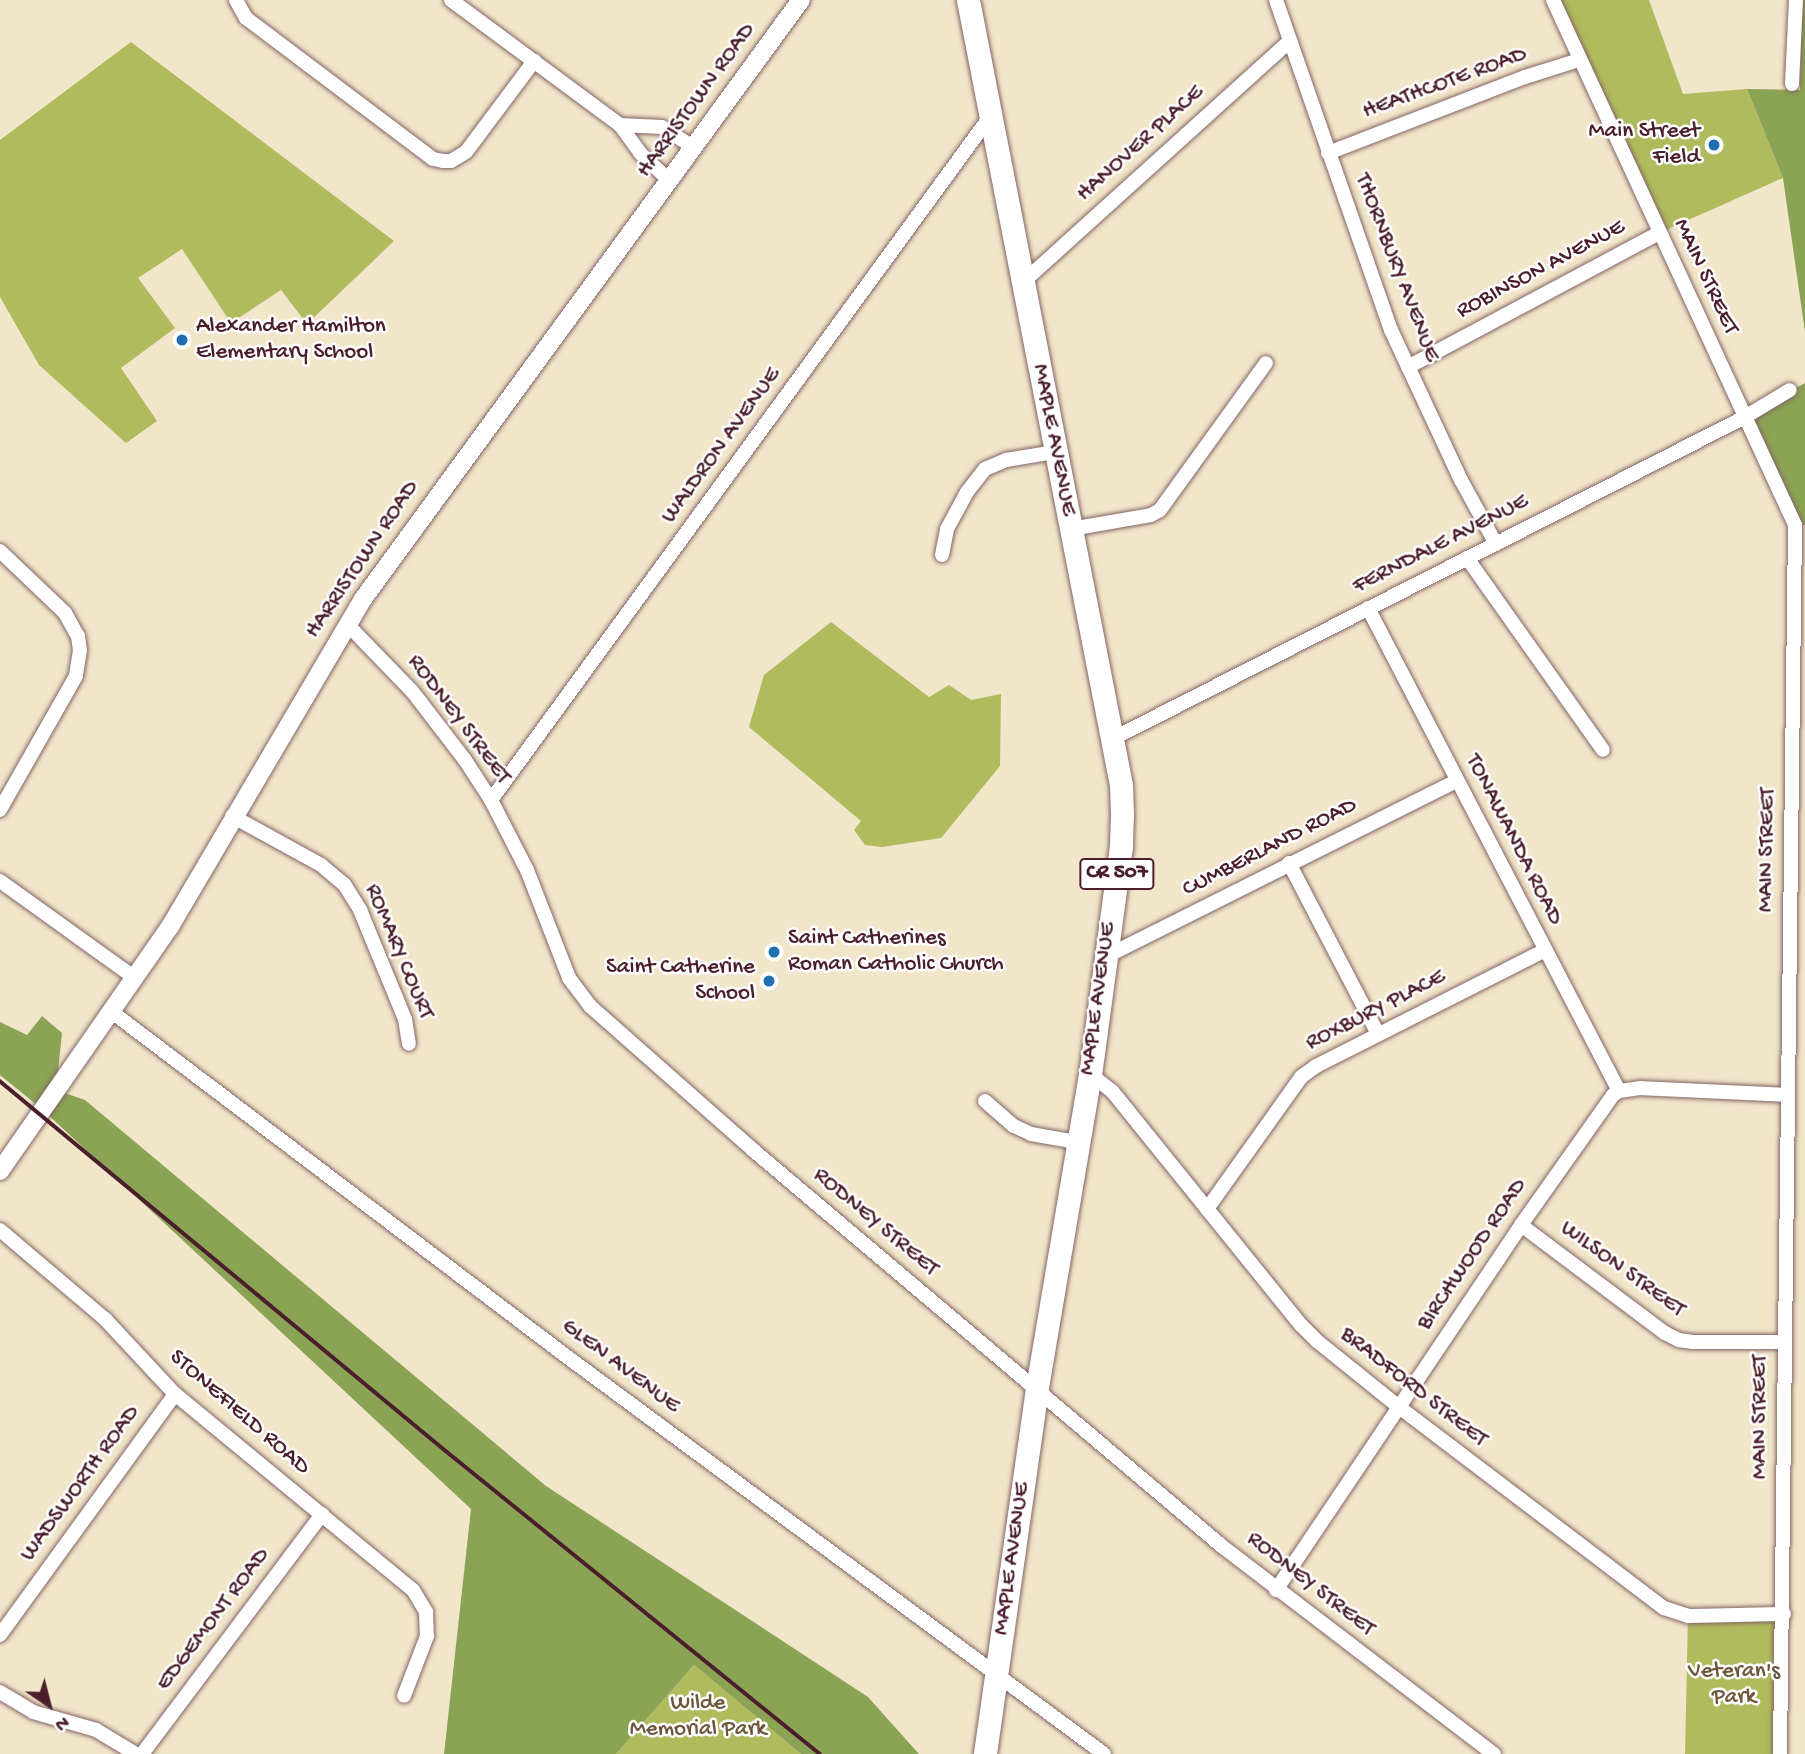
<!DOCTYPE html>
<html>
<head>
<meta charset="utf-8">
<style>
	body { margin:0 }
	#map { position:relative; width:1805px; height:1754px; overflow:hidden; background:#f1e5ca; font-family:"Gochi Hand",sans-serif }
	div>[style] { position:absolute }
	.green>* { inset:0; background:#afbb5d }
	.forest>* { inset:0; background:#8ba354 }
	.roads { filter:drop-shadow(0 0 2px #846463) drop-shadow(0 0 2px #846463) }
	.minor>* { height:14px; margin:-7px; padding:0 7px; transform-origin:7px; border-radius:7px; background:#fff }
	.tertiary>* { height:18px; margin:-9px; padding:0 9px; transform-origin:9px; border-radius:9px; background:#fff }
	.primary>* { height:23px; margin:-11.5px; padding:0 11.5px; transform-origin:11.5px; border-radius:11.5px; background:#fff }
	.rail>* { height:3.5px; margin:-1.75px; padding:0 1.75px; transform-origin:1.75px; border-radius:1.75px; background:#4a1f2b }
	.dots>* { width:19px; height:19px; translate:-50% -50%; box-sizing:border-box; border:4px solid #fff; border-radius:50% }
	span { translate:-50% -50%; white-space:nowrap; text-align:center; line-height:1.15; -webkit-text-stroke:5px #fff; paint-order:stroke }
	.shield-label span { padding:2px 5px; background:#fff; border:2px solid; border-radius:5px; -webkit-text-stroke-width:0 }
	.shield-label { font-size:21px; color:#4a1f2b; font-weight:700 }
	.street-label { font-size:23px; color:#4a1f2b }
	.poi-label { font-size:23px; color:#4a1f2b }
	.right { translate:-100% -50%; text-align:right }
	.left { translate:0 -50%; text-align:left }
	.park-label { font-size:23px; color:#6d563c }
	.north { position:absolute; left:14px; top:1670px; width:70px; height:70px; -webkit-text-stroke:5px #fff; paint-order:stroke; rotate:145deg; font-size:19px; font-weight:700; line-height:28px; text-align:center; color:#4a1f2b }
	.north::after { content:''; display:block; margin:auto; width:24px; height:32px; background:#4a1f2b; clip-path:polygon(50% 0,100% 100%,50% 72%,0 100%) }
</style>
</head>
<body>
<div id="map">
	<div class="green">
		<div style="clip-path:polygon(1553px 0,1649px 0,1683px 94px,1747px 89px,1783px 178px,1659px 233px)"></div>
		<div style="clip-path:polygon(131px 42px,394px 241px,307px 324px,281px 290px,231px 323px,182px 249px,138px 278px,175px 328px,121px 368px,157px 421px,126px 443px,39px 365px,0 297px,0 140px)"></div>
		<div style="clip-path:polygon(831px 622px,929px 697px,949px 685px,971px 700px,1001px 694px,1000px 766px,941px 838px,882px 847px,865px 845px,854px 830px,861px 821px,749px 727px,764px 675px)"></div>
		<div style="clip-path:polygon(1784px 1614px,1780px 1754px,1685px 1754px,1688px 1616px)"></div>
		<div style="clip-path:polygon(694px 1665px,801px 1754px,616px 1754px)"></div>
	</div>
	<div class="forest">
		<div style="clip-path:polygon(1802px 0,1805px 0,1805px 332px,1783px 178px,1747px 89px,1800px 90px)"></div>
		<div style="clip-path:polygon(1805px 383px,1805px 525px,1795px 525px,1745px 417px)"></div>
		<div style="clip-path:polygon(42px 1016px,62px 1033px,56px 1090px,85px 1100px,546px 1486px,868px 1697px,919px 1754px,801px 1754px,694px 1665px,616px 1754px,444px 1754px,471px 1509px,43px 1110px,0 1075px,0 1022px,27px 1035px)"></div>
	</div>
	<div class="roads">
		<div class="minor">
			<div style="left:236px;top:0;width:21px;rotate:61deg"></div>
			<div style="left:246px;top:18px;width:234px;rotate:37deg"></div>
			<div style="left:433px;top:159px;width:10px;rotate:11deg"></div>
			<div style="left:443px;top:161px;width:8px"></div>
			<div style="left:451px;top:161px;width:17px;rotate:-31deg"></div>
			<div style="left:466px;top:152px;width:114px;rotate:-53.2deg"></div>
			<div style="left:451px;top:0;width:210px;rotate:36.5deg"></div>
			<div style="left:620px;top:125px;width:42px;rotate:2.7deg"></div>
			<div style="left:662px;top:127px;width:37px;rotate:33deg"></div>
			<div style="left:1276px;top:0;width:349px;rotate:70.8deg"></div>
			<div style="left:1391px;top:330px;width:166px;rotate:65deg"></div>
			<div style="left:1461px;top:480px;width:73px;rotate:61.3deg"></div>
			<div style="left:1553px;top:0;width:578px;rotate:65.25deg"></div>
			<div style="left:1795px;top:525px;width:1229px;rotate:90.7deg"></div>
			<div style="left:1792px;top:84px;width:84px;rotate:-87.3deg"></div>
			<div style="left:620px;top:125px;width:34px;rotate:54deg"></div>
			<div style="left:640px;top:153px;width:40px;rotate:43deg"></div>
			<div style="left:1328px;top:153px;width:211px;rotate:-21.1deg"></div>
			<div style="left:1525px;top:77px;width:57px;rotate:-17.5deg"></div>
			<div style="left:1023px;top:282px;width:360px;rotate:-42.1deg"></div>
			<div style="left:1408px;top:367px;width:285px;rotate:-28.1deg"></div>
			<div style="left:1071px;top:529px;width:81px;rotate:-9.9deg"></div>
			<div style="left:1151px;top:515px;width:10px;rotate:-29deg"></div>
			<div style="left:1160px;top:510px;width:181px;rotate:-54.2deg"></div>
			<div style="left:0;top:551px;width:90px;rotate:43.6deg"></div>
			<div style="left:65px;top:613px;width:26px;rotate:61deg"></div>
			<div style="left:78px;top:636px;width:14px;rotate:82deg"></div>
			<div style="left:80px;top:650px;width:26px;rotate:99deg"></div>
			<div style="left:76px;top:676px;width:154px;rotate:119.6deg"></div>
			<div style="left:942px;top:555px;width:26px;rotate:-79deg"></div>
			<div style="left:947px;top:529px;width:42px;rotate:-61.6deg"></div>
			<div style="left:967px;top:492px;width:29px;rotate:-52deg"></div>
			<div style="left:985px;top:469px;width:23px;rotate:-23deg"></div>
			<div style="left:1006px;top:460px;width:50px;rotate:-9.3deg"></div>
			<div style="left:1467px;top:558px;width:235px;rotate:54.7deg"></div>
			<div style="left:1368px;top:608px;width:544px;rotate:62.54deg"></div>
			<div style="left:347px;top:624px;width:93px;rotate:45.9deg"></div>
			<div style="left:412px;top:691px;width:87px;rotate:52.5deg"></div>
			<div style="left:465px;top:760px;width:48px;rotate:57deg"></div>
			<div style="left:491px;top:800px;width:79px;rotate:62.8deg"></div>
			<div style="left:527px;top:870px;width:116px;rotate:68.7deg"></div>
			<div style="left:569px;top:978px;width:36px;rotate:53deg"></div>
			<div style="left:591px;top:1007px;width:216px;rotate:41.4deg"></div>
			<div style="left:753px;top:1150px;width:615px;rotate:40.19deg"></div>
			<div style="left:1223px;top:1547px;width:341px;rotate:37.4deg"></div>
			<div style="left:1112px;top:739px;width:710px;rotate:-26.96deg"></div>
			<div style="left:1745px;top:417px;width:52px;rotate:-31deg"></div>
			<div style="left:491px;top:800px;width:844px;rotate:-53.86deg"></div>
			<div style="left:232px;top:816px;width:102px;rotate:28.8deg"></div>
			<div style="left:321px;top:865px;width:30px;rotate:40deg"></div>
			<div style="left:344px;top:884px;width:31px;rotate:58deg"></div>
			<div style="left:360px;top:910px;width:118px;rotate:67.6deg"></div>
			<div style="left:405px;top:1019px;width:25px;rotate:81deg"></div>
			<div style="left:1289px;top:863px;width:193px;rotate:62.5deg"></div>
			<div style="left:0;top:881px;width:166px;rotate:35.7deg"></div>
			<div style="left:1105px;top:957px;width:394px;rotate:-26.6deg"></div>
			<div style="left:112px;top:1012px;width:570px;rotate:37.15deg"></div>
			<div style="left:566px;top:1356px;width:669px;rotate:36.49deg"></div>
			<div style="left:1090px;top:1074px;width:28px;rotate:38deg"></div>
			<div style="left:1112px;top:1091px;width:301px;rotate:51.1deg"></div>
			<div style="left:1301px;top:1325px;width:23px;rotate:45deg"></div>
			<div style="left:1317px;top:1341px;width:105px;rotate:38.8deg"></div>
			<div style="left:1399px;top:1407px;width:333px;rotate:37.2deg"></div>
			<div style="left:1664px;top:1608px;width:25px;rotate:18deg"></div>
			<div style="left:1688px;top:1616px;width:96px;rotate:-1.2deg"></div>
			<div style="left:985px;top:1101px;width:38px;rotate:41deg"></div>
			<div style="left:1014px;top:1126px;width:19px;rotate:25deg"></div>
			<div style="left:1031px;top:1134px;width:47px;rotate:9.9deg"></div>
			<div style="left:1207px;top:1209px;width:162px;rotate:-54.5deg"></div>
			<div style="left:1301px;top:1077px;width:19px;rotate:-36deg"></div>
			<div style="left:1316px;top:1066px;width:255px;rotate:-26.8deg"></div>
			<div style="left:1521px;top:1225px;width:180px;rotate:36.9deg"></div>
			<div style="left:1665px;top:1333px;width:16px;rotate:27deg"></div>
			<div style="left:1679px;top:1340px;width:14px;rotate:8deg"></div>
			<div style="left:1693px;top:1342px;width:91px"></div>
			<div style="left:0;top:1230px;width:138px;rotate:40.3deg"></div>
			<div style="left:105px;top:1319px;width:103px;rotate:47deg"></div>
			<div style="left:175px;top:1394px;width:308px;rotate:39.5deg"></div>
			<div style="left:413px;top:1590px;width:26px;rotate:59deg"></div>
			<div style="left:426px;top:1612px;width:24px;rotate:88deg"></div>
			<div style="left:427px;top:1636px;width:64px;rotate:111deg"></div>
			<div style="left:1276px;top:1590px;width:440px;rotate:-56.1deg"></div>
			<div style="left:1521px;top:1225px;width:159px;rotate:-54.7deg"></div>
			<div style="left:1613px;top:1095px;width:7px;rotate:-34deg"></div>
			<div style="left:1619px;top:1091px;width:21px;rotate:-8deg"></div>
			<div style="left:1640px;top:1088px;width:148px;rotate:2.7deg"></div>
			<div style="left:0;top:1635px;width:298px;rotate:-54deg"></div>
			<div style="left:0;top:1692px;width:39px;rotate:31deg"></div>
			<div style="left:33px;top:1712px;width:66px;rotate:15.9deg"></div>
			<div style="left:96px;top:1730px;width:47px;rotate:31deg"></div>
			<div style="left:142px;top:1754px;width:300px;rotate:-53.1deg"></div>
		</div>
		<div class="tertiary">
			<div style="left:0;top:1171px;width:300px;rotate:-55.2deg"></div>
			<div style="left:171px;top:925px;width:378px;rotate:-59.5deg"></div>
			<div style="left:363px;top:599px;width:742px;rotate:-53.83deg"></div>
		</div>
		<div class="primary">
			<div style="left:968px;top:0;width:800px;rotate:78.97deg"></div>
			<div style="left:1121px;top:785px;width:29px;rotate:88deg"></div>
			<div style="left:1122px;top:814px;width:32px;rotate:92deg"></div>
			<div style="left:1121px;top:846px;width:230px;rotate:97.7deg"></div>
			<div style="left:1090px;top:1074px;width:318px;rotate:99.6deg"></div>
			<div style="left:1037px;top:1388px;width:370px;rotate:98.1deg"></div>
		</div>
	</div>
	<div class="rail">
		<div style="left:0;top:1081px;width:579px;rotate:39.68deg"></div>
		<div style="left:446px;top:1451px;width:481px;rotate:39deg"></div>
	</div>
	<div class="dots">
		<div style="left:1714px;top:145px;background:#1f6fb2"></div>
		<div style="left:182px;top:340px;background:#1f6fb2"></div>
		<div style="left:774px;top:952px;background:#1f6fb2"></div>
		<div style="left:769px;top:981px;background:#1f6fb2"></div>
	</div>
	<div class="shield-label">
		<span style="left:1117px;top:874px">CR 507</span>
	</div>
	<div class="street-label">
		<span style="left:1445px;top:84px;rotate:-20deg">HEATHCOTE ROAD</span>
		<span style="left:697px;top:101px;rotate:-54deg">HARRISTOWN ROAD</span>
		<span style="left:1141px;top:144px;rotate:-42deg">HANOVER PLACE</span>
		<span style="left:1396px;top:268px;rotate:69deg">THORNBURY AVENUE</span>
		<span style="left:1541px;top:270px;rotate:-28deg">ROBINSON AVENUE</span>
		<span style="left:1705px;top:277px;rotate:65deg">MAIN STREET</span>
		<span style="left:1053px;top:440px;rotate:79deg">MAPLE AVENUE</span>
		<span style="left:722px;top:446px;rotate:-54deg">WALDRON AVENUE</span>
		<span style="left:1441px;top:545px;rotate:-27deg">FERNDALE AVENUE</span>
		<span style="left:363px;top:560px;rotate:-56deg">HARRISTOWN ROAD</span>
		<span style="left:458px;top:720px;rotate:53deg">RODNEY STREET</span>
		<span style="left:1513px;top:840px;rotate:63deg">TONAWANDA ROAD</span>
		<span style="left:1270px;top:848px;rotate:-27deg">CUMBERLAND ROAD</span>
		<span style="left:1768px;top:850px;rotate:-89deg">MAIN STREET</span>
		<span style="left:398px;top:952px;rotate:67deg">ROMARY COURT</span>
		<span style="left:1099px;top:999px;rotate:-82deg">MAPLE AVENUE</span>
		<span style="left:1376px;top:1011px;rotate:-27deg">ROXBURY PLACE</span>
		<span style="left:875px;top:1223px;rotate:40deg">RODNEY STREET</span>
		<span style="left:1473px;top:1255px;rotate:-56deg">BIRCHWOOD ROAD</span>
		<span style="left:1622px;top:1270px;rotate:36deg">WILSON STREET</span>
		<span style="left:620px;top:1367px;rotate:37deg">GLEN AVENUE</span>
		<span style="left:1413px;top:1388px;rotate:38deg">BRADFORD STREET</span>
		<span style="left:239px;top:1413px;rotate:41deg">STONEFIELD ROAD</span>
		<span style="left:1761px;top:1417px;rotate:-90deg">MAIN STREET</span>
		<span style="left:81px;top:1484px;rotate:-54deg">WADSWORTH ROAD</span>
		<span style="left:1013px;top:1559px;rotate:-82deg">MAPLE AVENUE</span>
		<span style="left:1310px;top:1585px;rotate:38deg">RODNEY STREET</span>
		<span style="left:214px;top:1620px;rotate:-53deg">EDGEMONT ROAD</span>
	</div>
	<div class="poi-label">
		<span class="right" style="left:1700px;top:145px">Main Street<br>Field</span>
		<span class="left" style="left:196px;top:340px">Alexander Hamilton<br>Elementary School</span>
		<span class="left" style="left:788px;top:952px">Saint Catherines<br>Roman Catholic Church</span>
		<span class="right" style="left:755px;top:981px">Saint Catherine<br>School</span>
	</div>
	<div class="park-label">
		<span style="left:1734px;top:1685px">Veteran's<br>Park</span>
		<span style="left:698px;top:1717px">Wilde<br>Memorial Park</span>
	</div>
	<div class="north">N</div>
</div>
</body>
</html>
